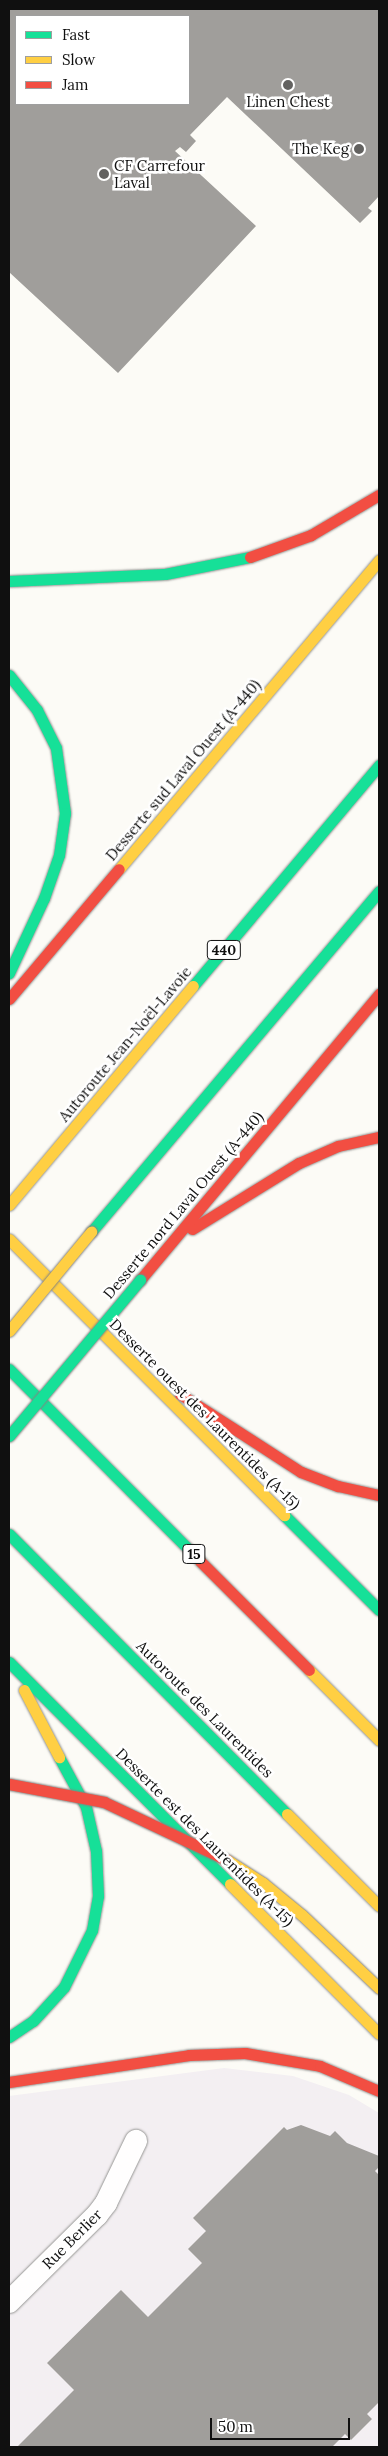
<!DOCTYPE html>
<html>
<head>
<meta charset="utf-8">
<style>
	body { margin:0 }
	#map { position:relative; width:388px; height:2456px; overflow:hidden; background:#fcfbf6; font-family:Lora,serif }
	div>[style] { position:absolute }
	.industrial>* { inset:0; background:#f3eff2 }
	.building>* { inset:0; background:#a09e9b }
	.roads { filter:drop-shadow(0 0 1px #969694) drop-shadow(0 0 1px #969694) }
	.street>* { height:22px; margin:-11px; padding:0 11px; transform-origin:11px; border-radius:11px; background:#fffefe }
	.fast>* { height:11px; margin:-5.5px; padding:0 5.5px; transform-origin:5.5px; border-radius:5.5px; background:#16e098 }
	.slow>* { height:11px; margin:-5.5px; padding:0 5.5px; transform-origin:5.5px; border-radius:5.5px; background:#ffcf43 }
	.jam>* { height:11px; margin:-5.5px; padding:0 5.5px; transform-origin:5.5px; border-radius:5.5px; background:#f24e42 }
	.bridges { filter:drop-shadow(0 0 1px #848381) drop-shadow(0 0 1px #848381) }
	.fast-bridge>* { height:11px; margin:-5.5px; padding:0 5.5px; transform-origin:5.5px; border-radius:5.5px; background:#16e098 }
	.slow-bridge>* { height:11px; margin:-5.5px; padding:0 5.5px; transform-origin:5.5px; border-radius:5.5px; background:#ffcf43 }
	.jam-bridge>* { height:11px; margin:-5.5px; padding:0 5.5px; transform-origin:5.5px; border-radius:5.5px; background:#f24e42 }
	.dots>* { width:14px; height:14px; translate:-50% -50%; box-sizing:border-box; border:2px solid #fff; border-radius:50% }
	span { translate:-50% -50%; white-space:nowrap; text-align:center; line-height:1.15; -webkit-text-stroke:5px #fff; paint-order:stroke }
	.shield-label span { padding:1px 4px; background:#fff; border:1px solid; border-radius:4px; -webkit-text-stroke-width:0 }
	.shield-label { font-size:14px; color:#101010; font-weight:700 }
	.poi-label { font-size:15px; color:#101010 }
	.right { translate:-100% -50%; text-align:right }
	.left { translate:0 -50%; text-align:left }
	.street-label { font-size:15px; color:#101010 }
	.frame { position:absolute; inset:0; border:10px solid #101010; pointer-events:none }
	.legend { position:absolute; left:15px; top:15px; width:175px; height:90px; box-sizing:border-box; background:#fff; border:1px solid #9f9f9f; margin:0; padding:6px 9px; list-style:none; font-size:15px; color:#101010 }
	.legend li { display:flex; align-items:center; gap:10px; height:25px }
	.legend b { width:25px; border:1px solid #9f9f9f }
	.scale { position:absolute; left:210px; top:2418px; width:140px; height:22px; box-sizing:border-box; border:2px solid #101010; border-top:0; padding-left:6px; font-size:15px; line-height:18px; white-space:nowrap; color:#101010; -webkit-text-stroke:4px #fff; paint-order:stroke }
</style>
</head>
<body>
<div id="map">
	<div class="industrial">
		<div style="clip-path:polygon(224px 2068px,293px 2076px,349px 2095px,379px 2113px,379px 2447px,9px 2447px,9px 2096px)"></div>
	</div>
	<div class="building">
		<div style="clip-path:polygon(evenodd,9px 9px,379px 9px,379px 196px,368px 208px,372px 211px,360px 223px,227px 97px,190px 135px,196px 141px,186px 152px,180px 147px,175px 151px,256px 226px,118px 373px,9px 272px,9px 9px,16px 16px,189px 16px,189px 104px,16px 104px,16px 16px)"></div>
		<div style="clip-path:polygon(301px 2125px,330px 2136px,335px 2131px,347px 2143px,379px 2156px,379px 2167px,375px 2171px,379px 2175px,379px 2402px,367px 2414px,372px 2419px,351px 2440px,345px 2434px,332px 2447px,17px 2447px,74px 2390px,47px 2363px,121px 2290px,148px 2317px,202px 2263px,188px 2249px,206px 2231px,193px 2218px,284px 2127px,287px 2130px)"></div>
	</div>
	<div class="roads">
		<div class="street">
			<div style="left:9px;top:2302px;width:124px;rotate:-44.7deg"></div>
			<div style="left:97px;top:2215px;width:15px;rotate:-53deg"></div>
			<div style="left:106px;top:2203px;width:69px;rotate:-64.2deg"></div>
		</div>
		<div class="fast">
			<div style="left:9px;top:581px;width:156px;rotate:-2.6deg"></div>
			<div style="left:165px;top:574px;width:87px;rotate:-11.3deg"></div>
			<div style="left:9px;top:675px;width:45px;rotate:51.3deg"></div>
			<div style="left:37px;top:710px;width:42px;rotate:63.4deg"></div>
			<div style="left:56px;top:748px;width:66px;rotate:82.1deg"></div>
			<div style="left:65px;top:813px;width:42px;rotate:98.1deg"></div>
			<div style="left:59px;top:855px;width:46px;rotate:109.2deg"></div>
			<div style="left:44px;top:898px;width:83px;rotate:115deg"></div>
			<div style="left:193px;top:986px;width:289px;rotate:-49.9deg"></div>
			<div style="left:91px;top:1232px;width:446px;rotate:-49.8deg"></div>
			<div style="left:9px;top:1369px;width:271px;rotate:45.1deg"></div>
			<div style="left:284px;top:1515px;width:134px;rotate:45deg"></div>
			<div style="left:9px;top:1534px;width:395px;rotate:45.2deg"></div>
			<div style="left:9px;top:1662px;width:313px;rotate:45.1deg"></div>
			<div style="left:9px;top:2037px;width:29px;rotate:-34deg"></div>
			<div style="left:33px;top:2021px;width:46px;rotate:-47.6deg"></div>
			<div style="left:64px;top:1987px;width:64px;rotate:-63.8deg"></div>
			<div style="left:92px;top:1930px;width:35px;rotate:-80deg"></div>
			<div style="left:98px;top:1896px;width:45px;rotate:-92.5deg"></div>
			<div style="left:96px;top:1851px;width:45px;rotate:-102.8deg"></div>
			<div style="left:86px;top:1807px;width:57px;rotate:-118.4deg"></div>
		</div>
		<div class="slow">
			<div style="left:119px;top:869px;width:404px;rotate:-49.9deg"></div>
			<div style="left:9px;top:1205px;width:286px;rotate:-50deg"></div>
			<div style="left:9px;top:1239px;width:390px;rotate:45.1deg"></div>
			<div style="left:309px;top:1670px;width:99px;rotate:45deg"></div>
			<div style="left:24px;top:1690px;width:76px;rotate:62.4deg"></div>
			<div style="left:287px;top:1814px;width:130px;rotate:45deg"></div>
			<div style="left:230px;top:1884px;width:211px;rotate:45.2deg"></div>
		</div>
		<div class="jam">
			<div style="left:250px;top:557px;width:65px;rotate:-19.8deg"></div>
			<div style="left:311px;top:535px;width:79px;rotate:-30.5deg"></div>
			<div style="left:9px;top:999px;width:170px;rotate:-49.8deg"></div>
			<div style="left:192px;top:1229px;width:126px;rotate:-31.7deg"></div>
			<div style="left:299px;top:1163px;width:43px;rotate:-23.6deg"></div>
			<div style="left:338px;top:1146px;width:42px;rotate:-12.4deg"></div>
			<div style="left:140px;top:1280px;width:373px;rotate:-50.1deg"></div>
			<div style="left:180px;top:1394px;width:144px;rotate:32.8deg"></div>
			<div style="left:301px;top:1472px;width:40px;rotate:21deg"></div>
			<div style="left:338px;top:1486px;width:42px;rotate:12.4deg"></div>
			<div style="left:200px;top:1561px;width:154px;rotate:45deg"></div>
			<div style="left:9px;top:2082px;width:182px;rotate:-8.5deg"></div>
			<div style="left:189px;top:2055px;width:56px;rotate:-2deg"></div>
			<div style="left:245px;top:2053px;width:76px;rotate:9.8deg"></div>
			<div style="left:320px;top:2066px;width:64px;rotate:23deg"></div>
		</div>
	</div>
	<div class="bridges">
		<div class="fast-bridge">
			<div style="left:9px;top:1436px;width:204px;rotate:-50deg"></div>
		</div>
		<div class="slow-bridge">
			<div style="left:9px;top:1331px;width:129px;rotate:-50.4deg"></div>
			<div style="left:227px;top:1860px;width:43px;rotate:32.6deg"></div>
			<div style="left:263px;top:1883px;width:50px;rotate:39.4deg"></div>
			<div style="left:302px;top:1915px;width:106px;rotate:43.5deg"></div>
		</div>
		<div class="jam-bridge">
			<div style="left:9px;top:1784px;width:97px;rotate:10.7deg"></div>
			<div style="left:104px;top:1802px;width:136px;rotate:25.2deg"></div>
		</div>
	</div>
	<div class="dots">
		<div style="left:288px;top:85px;background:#636260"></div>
		<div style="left:359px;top:149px;background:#636260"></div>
		<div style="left:104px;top:174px;background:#636260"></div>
	</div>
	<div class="shield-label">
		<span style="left:224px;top:950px">440</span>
		<span style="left:194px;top:1554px">15</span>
	</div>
	<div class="poi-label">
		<span style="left:288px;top:102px">Linen Chest</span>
		<span class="right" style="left:349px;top:149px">The Keg</span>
		<span class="left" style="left:114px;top:174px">CF Carrefour<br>Laval</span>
	</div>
	<div class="street-label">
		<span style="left:183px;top:770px;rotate:-50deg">Desserte sud Laval Ouest (A-440)</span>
		<span style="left:125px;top:1044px;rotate:-50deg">Autoroute Jean-Noël-Lavoie</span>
		<span style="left:183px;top:1205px;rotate:-50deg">Desserte nord Laval Ouest (A-440)</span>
		<span style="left:205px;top:1414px;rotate:45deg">Desserte ouest des Laurentides (A-15)</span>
		<span style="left:205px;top:1709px;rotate:45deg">Autoroute des Laurentides</span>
		<span style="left:205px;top:1837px;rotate:45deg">Desserte est des Laurentides (A-15)</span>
		<span style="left:72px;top:2239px;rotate:-45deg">Rue Berlier</span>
	</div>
	<div class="frame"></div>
	<ul class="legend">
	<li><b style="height:6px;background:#16e098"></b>Fast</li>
	<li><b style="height:6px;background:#ffcf43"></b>Slow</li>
	<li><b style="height:6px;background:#f24e42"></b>Jam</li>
	</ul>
	<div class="scale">50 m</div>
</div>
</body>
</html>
